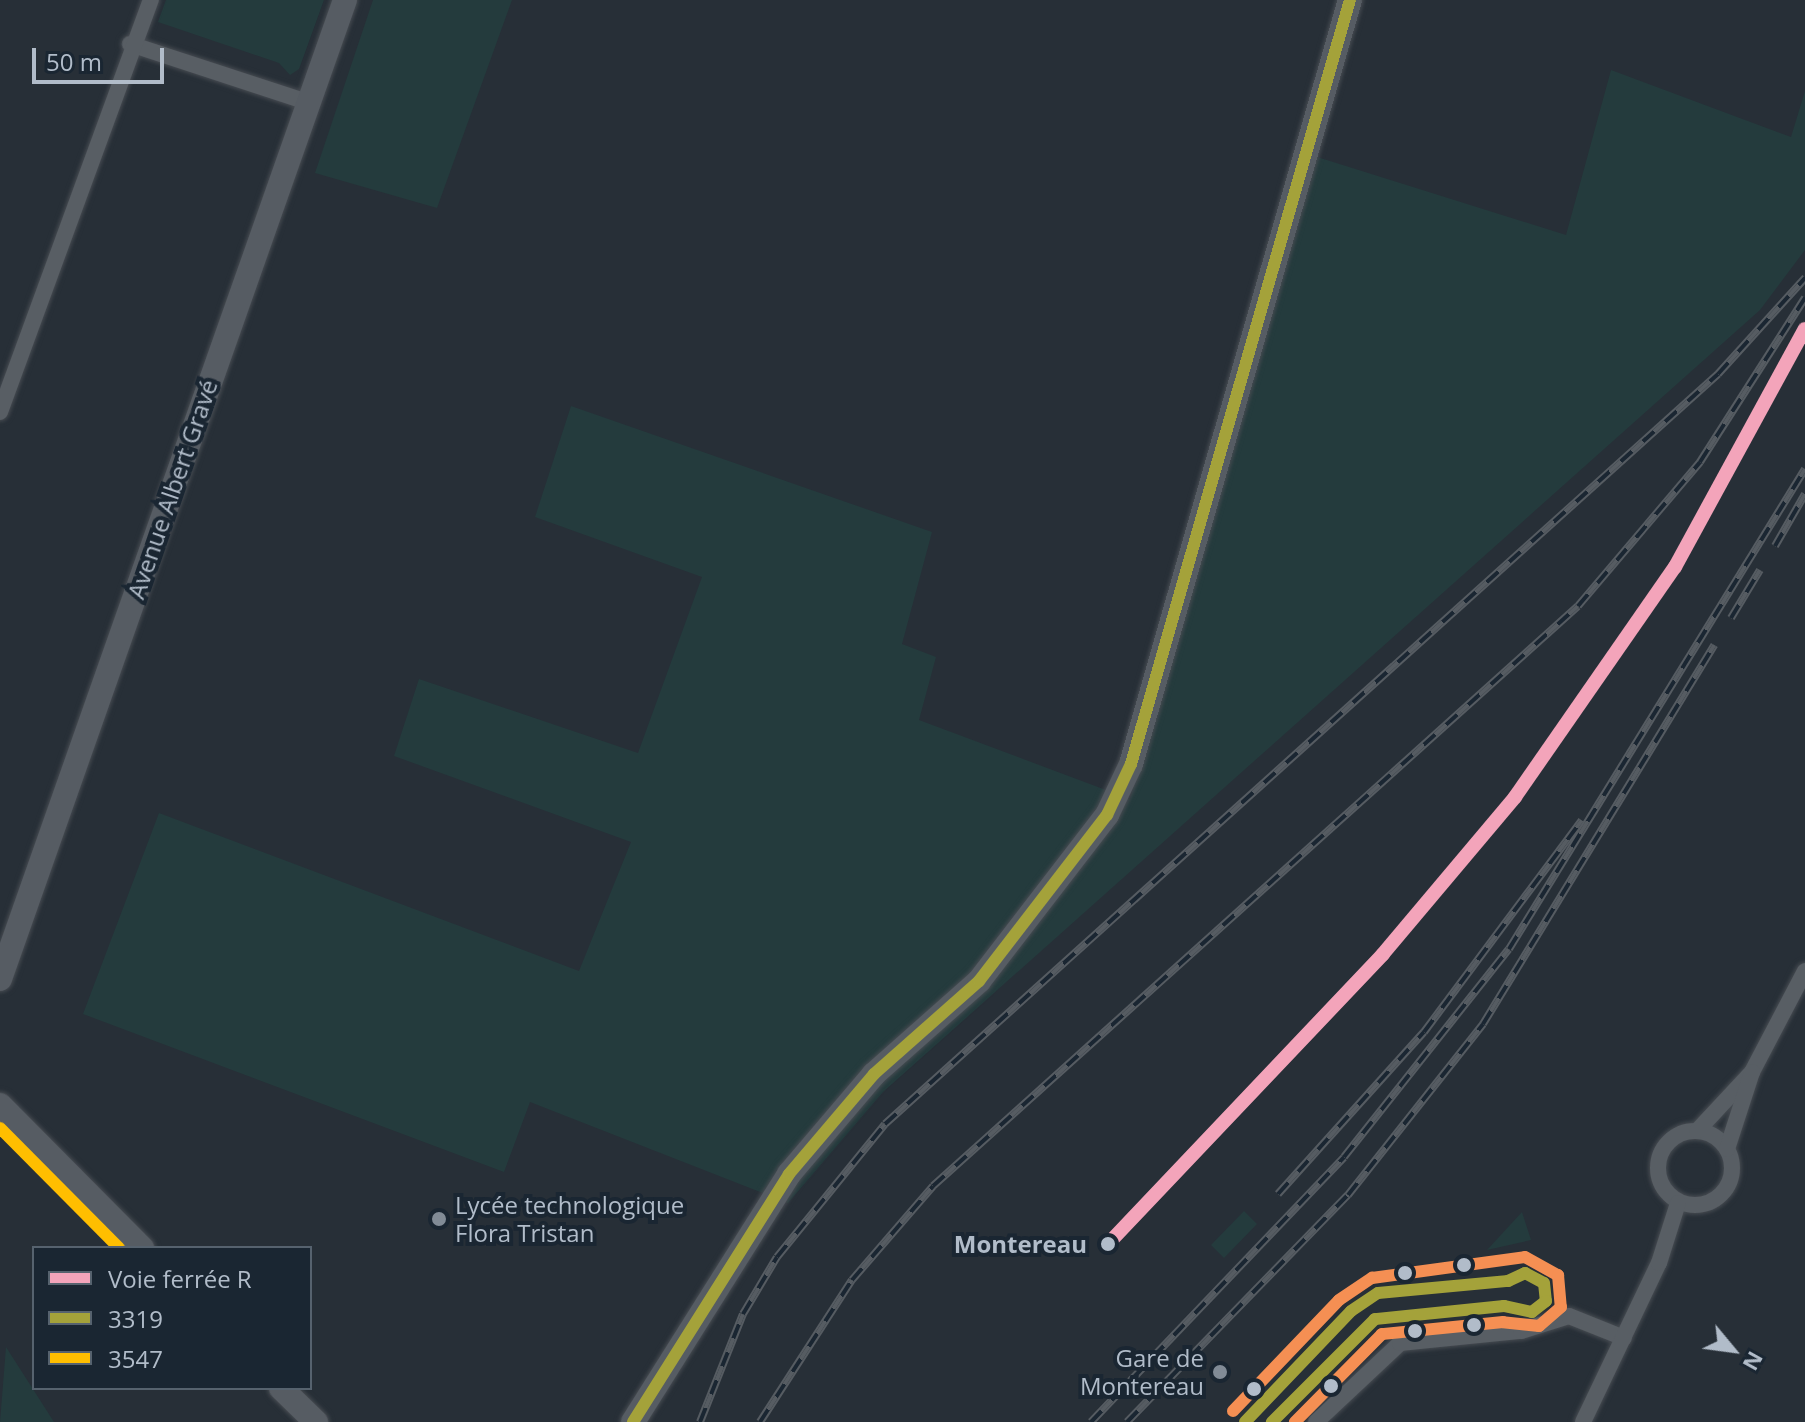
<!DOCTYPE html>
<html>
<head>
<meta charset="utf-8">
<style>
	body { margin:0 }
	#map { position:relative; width:1805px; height:1422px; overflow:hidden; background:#272f37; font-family:"Open Sans",sans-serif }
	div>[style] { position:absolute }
	.green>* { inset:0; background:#243b3d }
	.roads { filter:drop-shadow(0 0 2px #464b51) drop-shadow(0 0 2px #464b51) }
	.street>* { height:16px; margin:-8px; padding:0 8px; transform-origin:8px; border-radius:8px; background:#585e64 }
	.street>.ring { margin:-8px; padding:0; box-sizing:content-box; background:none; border:16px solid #585e64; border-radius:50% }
	.secondary>* { height:24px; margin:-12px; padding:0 12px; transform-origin:12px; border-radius:12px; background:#565c63 }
	.rail>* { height:8px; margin-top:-4px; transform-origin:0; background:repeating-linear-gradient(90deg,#1a2632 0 15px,#565c62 0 30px); box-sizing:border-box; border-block:2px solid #565c62 }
	.bus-1>* { height:12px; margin:-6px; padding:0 6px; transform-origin:6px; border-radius:6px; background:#a4a23a }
	.bus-2>* { height:12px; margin:-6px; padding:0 6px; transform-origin:6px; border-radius:6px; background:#ffbe00 }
	.bus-3>* { height:12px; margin:-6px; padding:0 6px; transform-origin:6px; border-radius:6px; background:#f58f53 }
	.rail-1>* { height:14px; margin:-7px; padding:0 7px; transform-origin:7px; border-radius:7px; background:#f3a4ba }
	.dots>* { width:22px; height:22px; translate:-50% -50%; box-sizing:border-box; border:4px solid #1a2632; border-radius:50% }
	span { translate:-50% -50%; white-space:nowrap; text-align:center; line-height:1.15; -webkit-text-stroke:8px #1a2632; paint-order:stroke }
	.street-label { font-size:24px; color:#b1bcc9 }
	.poi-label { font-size:24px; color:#b1bcc9 }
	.left { translate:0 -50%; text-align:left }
	.right { translate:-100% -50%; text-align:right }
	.stop-label { font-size:24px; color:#b1bcc9; font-weight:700 }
	.legend { position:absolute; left:32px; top:1246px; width:280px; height:144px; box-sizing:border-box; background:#1a2632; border:2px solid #56626e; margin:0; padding:10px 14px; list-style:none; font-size:24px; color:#b1bcc9 }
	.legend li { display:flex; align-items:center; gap:16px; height:40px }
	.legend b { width:40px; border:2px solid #56626e }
	.north { position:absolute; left:1693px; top:1310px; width:80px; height:80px; -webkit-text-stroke:6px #1a2632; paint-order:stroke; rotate:119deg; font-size:22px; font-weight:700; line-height:32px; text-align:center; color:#b1bcc9 }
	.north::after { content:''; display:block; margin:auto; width:28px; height:36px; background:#b1bcc9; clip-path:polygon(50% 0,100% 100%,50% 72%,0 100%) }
	.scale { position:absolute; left:32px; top:48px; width:132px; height:36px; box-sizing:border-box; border:4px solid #b1bcc9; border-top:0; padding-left:10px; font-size:24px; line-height:28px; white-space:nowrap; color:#b1bcc9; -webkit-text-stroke:6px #1a2632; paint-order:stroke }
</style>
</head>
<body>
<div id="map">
	<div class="green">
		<div style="clip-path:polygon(166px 0,324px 0,299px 69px,290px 75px,279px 63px,158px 22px)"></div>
		<div style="clip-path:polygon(373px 0,512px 0,437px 208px,315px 173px)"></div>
		<div style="clip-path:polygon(1611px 70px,1791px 137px,1805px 91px,1805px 250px,1760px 310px,883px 1092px,788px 1203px,530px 1102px,504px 1172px,83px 1014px,159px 813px,579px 971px,631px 842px,394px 756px,419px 679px,638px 753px,702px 577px,535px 517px,571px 406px,932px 532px,902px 644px,936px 657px,919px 720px,1130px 799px,1314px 156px,1566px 235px)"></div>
		<div style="clip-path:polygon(1244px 1211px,1257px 1224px,1224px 1258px,1211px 1245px)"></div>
		<div style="clip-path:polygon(1522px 1212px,1531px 1240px,1487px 1250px)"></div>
		<div style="clip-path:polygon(6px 1347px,54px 1422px,0 1422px)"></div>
	</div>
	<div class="roads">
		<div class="street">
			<div style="left:130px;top:44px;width:186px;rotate:18.1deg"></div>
			<div style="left:0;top:412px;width:439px;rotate:-69.9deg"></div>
			<div class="ring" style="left:1658px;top:1131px;width:58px;height:58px"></div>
			<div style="left:1697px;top:1131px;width:81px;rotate:-47deg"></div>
			<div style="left:1752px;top:1072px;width:114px;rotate:-62.3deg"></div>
			<div style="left:1727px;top:1149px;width:81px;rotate:-72deg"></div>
			<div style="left:1316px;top:1422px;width:115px;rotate:-43.2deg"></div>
			<div style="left:1400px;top:1343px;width:122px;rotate:-5.7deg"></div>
			<div style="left:1521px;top:1331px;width:50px;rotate:-17.4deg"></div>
			<div style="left:1569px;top:1316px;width:59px;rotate:21.8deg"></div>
			<div style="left:1583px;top:1422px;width:176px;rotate:-64.5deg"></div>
			<div style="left:1659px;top:1263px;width:63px;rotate:-72.4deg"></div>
		</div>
		<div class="secondary">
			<div style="left:0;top:979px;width:1038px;rotate:-70.59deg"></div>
			<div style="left:0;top:1105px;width:202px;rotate:45.2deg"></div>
			<div style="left:281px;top:1388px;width:49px;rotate:44.2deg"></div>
			<div style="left:633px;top:1422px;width:293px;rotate:-57.8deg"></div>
			<div style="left:789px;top:1174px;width:131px;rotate:-49.6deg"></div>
			<div style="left:874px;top:1074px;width:140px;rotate:-41.5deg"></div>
			<div style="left:979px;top:981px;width:210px;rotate:-52.4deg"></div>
			<div style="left:1107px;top:815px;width:56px;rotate:-64.8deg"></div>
			<div style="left:1131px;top:764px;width:795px;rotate:-74.01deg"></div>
		</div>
	</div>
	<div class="rail">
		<div style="left:1775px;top:546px;width:60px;rotate:-60deg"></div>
		<div style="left:1731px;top:618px;width:56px;rotate:-58.9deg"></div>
		<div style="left:1278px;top:1194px;width:218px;rotate:-48deg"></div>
		<div style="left:1424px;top:1032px;width:264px;rotate:-53.3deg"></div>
		<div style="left:700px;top:1422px;width:116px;rotate:-68.3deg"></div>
		<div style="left:743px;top:1314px;width:66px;rotate:-59.2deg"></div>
		<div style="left:777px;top:1257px;width:171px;rotate:-50.9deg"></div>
		<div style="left:885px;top:1124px;width:1121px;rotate:-42deg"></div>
		<div style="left:1718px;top:374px;width:130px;rotate:-47.8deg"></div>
		<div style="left:760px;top:1422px;width:169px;rotate:-57.1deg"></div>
		<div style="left:852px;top:1280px;width:124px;rotate:-49.2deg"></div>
		<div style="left:933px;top:1186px;width:867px;rotate:-41.96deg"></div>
		<div style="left:1578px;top:606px;width:189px;rotate:-49.7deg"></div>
		<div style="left:1700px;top:462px;width:195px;rotate:-57.4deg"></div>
		<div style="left:1091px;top:1422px;width:366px;rotate:-46.3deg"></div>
		<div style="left:1344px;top:1157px;width:265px;rotate:-51.6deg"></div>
		<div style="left:1509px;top:949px;width:564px;rotate:-58.34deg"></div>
		<div style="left:1127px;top:1422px;width:317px;rotate:-45.8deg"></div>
		<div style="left:1348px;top:1195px;width:218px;rotate:-51.7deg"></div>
		<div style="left:1483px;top:1024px;width:444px;rotate:-58.6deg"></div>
	</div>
	<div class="bus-1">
		<div style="left:633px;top:1422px;width:293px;rotate:-57.8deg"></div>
		<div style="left:789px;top:1174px;width:131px;rotate:-49.6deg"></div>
		<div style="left:874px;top:1074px;width:140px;rotate:-41.5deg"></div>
		<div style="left:979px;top:981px;width:210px;rotate:-52.4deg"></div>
		<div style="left:1107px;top:815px;width:56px;rotate:-64.8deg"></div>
		<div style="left:1131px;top:764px;width:795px;rotate:-74.01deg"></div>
		<div style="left:1245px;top:1422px;width:153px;rotate:-46.3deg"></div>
		<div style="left:1351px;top:1311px;width:32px;rotate:-34deg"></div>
		<div style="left:1378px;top:1293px;width:131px;rotate:-5.3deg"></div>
		<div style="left:1508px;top:1281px;width:19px;rotate:-25deg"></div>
		<div style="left:1525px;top:1273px;width:21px;rotate:28deg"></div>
		<div style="left:1544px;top:1283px;width:18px;rotate:84deg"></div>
		<div style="left:1546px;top:1301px;width:18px;rotate:142deg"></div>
		<div style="left:1532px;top:1312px;width:29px;rotate:-168deg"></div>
		<div style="left:1504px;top:1306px;width:130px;rotate:174.2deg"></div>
		<div style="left:1375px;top:1319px;width:146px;rotate:135deg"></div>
	</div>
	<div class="bus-2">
		<div style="left:0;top:1128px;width:169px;rotate:45.2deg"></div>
	</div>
	<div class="bus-3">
		<div style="left:1233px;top:1411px;width:153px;rotate:-46.3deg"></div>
		<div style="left:1339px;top:1300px;width:40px;rotate:-34deg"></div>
		<div style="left:1372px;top:1278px;width:154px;rotate:-7.8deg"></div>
		<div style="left:1525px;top:1257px;width:38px;rotate:29deg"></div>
		<div style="left:1558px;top:1275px;width:32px;rotate:85deg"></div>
		<div style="left:1561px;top:1307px;width:29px;rotate:139deg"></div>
		<div style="left:1539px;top:1326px;width:36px;rotate:-174deg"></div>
		<div style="left:1503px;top:1322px;width:122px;rotate:174.3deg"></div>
		<div style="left:1382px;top:1334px;width:124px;rotate:134.7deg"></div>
	</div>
	<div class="rail-1">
		<div style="left:1107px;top:1245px;width:401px;rotate:-46.5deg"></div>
		<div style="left:1383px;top:954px;width:205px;rotate:-49.9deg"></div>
		<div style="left:1515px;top:797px;width:280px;rotate:-55.2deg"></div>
		<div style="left:1675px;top:567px;width:271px;rotate:-61.4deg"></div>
	</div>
	<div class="dots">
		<div style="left:439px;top:1219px;background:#818b96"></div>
		<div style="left:1108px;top:1244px;background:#b1bcc9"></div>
		<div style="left:1464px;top:1265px;background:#b1bcc9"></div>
		<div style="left:1405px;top:1273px;background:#b1bcc9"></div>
		<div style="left:1474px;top:1325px;background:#b1bcc9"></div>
		<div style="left:1415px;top:1331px;background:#b1bcc9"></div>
		<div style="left:1220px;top:1372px;background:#818b96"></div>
		<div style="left:1331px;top:1386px;background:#b1bcc9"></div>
		<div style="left:1254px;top:1389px;background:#b1bcc9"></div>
	</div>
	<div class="street-label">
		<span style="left:172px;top:489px;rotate:-71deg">Avenue Albert Gravé</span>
	</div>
	<div class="poi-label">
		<span class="left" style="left:455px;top:1219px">Lycée technologique<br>Flora Tristan</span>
		<span class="right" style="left:1204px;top:1372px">Gare de<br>Montereau</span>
	</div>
	<div class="stop-label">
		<span class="right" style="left:1087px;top:1244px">Montereau</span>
	</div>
	<ul class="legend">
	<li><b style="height:10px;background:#f3a4ba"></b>Voie ferrée R</li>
	<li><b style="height:10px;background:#a4a23a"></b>3319</li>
	<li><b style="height:10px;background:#ffbe00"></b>3547</li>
	</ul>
	<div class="north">N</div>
	<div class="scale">50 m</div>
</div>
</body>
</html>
